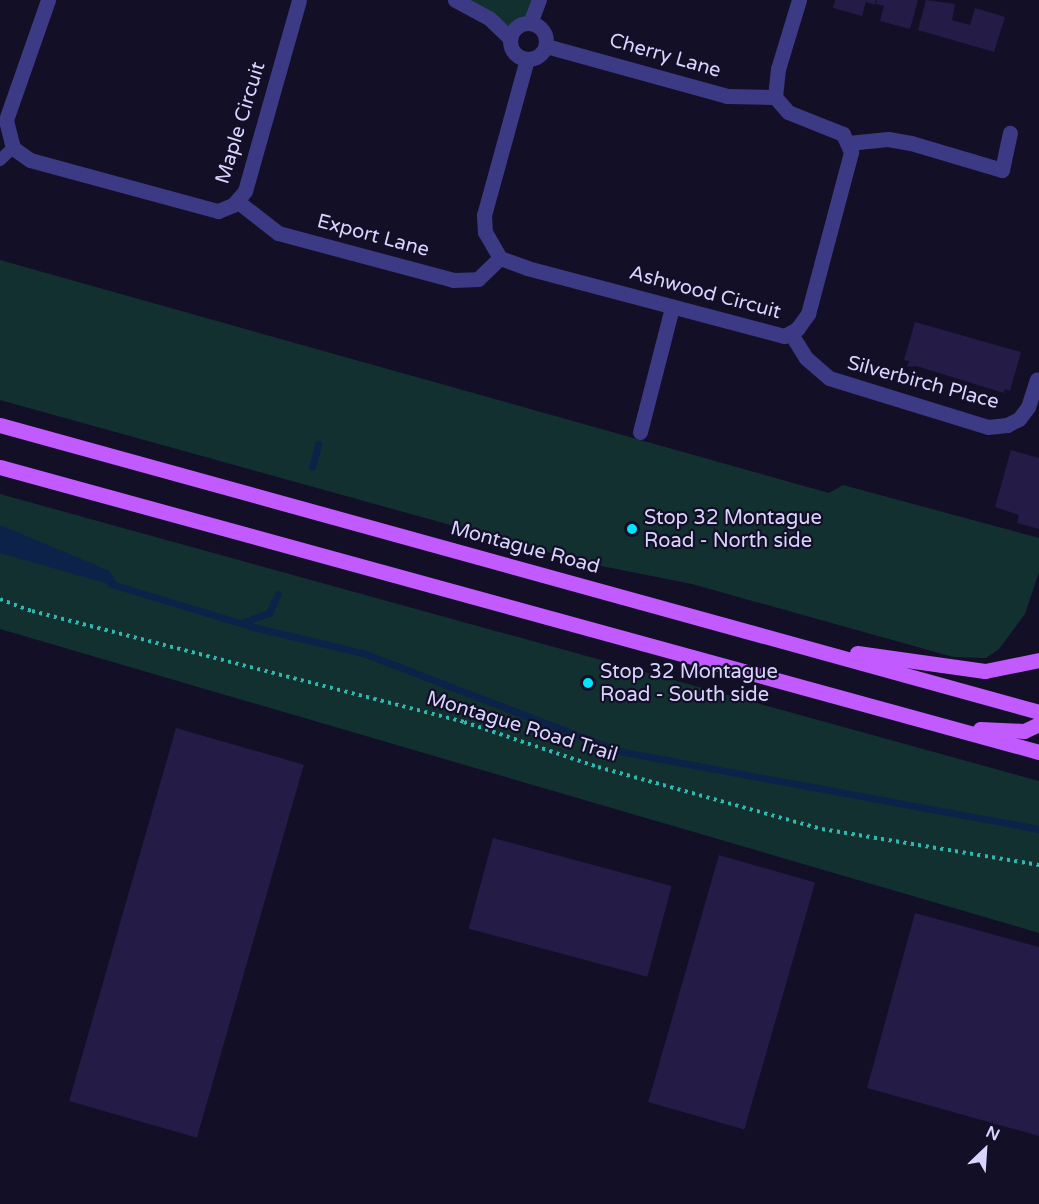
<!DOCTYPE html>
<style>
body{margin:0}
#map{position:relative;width:1039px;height:1204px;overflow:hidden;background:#130f26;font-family:"Varela Round",sans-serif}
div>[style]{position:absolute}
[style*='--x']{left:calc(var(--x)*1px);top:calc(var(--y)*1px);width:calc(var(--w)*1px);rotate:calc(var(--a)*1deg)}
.green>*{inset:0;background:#12302f}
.water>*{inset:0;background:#0c2248}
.stream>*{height:7px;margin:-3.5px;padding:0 3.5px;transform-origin:3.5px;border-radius:3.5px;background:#0c2248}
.building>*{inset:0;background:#241b47;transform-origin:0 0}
.path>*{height:4px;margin-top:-2px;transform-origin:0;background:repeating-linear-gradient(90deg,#2fb8b0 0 3px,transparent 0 7.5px)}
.service>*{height:12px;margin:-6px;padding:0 6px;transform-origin:6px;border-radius:6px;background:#3d3a85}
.minor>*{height:15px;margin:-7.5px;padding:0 7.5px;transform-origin:7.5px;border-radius:7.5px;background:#3d3a85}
.minor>.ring{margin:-7.5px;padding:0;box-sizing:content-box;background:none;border:15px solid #3d3a85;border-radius:50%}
.primary>*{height:15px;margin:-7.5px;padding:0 7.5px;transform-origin:7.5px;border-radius:7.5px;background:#c25bff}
.dots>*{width:16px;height:16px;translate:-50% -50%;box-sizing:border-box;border:3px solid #130f26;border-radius:50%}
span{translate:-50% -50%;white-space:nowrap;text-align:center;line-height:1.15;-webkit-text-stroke:4.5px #130f26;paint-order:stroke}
.street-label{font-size:20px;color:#d9d4ff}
.poi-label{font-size:20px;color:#d9d4ff}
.left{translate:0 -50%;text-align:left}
.north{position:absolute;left:955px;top:1120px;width:60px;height:60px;-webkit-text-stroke:4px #130f26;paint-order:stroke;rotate:25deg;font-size:16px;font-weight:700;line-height:24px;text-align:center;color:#d9d4ff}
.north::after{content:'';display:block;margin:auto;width:21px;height:27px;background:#d9d4ff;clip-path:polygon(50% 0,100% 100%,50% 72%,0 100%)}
</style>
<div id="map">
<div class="green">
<i style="clip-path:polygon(455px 0,539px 0,523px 23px,512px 32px)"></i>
<i style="clip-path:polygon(0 260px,829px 493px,843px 485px,1039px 538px,1039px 572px,1025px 614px,999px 649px,986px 658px,953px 657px,692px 584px,591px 564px,0 400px)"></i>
<i style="clip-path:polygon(0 494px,1039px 781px,1039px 933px,0 629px)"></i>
</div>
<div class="water">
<i style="clip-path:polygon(0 525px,110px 571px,119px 587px,0 553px)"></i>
</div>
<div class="stream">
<i style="--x:312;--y:467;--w:24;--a:-75"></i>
<i style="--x:111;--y:584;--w:152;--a:16.8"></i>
<i style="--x:257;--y:628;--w:109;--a:13.3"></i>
<i style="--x:363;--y:653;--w:273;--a:21"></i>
<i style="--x:618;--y:751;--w:428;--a:10.5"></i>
<i style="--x:241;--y:623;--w:30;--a:-20"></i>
<i style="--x:269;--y:613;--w:21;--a:-65"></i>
</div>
<div class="building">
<i style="clip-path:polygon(835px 0,876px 0,875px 5px,866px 2px,862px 16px,833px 8px)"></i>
<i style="clip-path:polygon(877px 0,918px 0,910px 29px,880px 21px,884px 6px,876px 4px)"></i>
<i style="clip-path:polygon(926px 0,955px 4px,952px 20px,970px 25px,975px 8px,1005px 17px,994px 52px,918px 30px)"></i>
<i style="clip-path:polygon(915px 322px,1021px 352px,1010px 391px,1005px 389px,1004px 393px,916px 366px,907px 367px,909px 361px,904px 360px)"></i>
<i style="clip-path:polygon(1011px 450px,1039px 458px,1039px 529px,1017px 523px,1019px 515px,995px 507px)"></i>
<i style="left:176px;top:728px;width:133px;height:388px;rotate:16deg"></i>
<i style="left:493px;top:838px;width:185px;height:94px;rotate:15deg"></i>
<i style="left:719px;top:855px;width:100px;height:257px;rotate:16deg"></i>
<i style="clip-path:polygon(915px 913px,1039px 947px,1039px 1136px,867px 1088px)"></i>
</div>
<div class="path">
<i style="--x:0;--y:599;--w:34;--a:21"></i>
<i style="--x:32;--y:611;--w:446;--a:14.4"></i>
<i style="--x:464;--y:722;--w:141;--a:18.6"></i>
<i style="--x:598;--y:767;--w:232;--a:15.5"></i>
<i style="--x:822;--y:829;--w:220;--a:9.4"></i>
</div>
<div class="service">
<i style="--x:0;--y:160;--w:18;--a:-43"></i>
</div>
<div class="minor">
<i style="--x:48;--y:0;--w:127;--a:109.3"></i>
<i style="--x:6;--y:120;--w:29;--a:76"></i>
<i style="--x:13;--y:148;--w:21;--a:35"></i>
<i style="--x:30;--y:160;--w:195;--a:15.2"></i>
<i style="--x:218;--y:211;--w:16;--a:-22"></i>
<i style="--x:233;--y:205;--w:18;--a:-49"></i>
<i style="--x:245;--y:191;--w:198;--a:-74.2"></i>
<i style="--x:455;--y:0;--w:38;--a:28"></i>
<i style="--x:489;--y:18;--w:29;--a:44"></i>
<i style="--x:530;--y:23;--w:25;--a:-69"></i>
<i class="ring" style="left:510px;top:23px;width:21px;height:21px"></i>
<i style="--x:546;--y:46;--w:188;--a:15.4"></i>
<i style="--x:727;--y:96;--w:48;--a:1.2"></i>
<i style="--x:527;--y:59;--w:162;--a:105.4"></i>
<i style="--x:484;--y:215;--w:17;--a:87"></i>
<i style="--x:485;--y:232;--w:30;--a:60"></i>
<i style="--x:500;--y:258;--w:29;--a:20"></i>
<i style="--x:527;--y:268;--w:266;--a:14.8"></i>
<i style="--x:784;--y:336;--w:15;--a:-28"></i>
<i style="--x:797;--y:329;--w:19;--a:-54"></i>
<i style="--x:808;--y:314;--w:168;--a:-75.1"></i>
<i style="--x:851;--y:152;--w:20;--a:-114"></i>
<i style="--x:843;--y:134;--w:59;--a:-158.2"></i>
<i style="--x:788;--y:112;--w:20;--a:-131"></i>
<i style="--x:775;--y:97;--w:28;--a:-84"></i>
<i style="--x:778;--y:69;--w:72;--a:-73.1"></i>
<i style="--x:848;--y:143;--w:40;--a:-5.7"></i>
<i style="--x:888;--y:139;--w:23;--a:10"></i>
<i style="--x:911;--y:143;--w:95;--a:16.5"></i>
<i style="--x:1002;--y:170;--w:38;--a:-78"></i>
<i style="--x:237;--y:201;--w:52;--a:38"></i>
<i style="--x:278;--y:233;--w:181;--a:15"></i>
<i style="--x:453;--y:280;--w:25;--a:-2"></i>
<i style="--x:478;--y:279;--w:30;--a:-44"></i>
<i style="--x:791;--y:334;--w:28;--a:58"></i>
<i style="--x:806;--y:358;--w:30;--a:41"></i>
<i style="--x:829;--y:378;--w:166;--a:17.1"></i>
<i style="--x:988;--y:427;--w:19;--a:-6"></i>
<i style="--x:1007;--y:425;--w:13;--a:-27"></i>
<i style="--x:1019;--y:419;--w:15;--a:-53"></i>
<i style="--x:1028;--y:407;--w:29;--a:-72"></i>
<i style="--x:640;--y:432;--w:129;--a:-75.6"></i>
</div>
<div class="primary">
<i style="--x:0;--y:425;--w:1078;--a:15.44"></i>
<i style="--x:0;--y:467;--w:1077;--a:15.34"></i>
<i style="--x:857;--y:653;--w:129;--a:8"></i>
<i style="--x:985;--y:671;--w:55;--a:-11.5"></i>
<i style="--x:980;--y:729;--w:44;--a:2.6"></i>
<i style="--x:1024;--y:731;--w:17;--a:-25"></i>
</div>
<div class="dots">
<i style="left:632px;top:529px;background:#00e5ff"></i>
<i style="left:588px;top:683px;background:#00e5ff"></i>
</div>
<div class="street-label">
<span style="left:665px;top:56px;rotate:16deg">Cherry Lane</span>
<span style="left:241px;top:123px;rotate:-73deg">Maple Circuit</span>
<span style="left:373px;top:236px;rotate:15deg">Export Lane</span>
<span style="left:705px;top:293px;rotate:15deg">Ashwood Circuit</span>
<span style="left:923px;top:383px;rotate:15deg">Silverbirch Place</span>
<span style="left:525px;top:548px;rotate:15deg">Montague Road</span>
<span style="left:522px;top:727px;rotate:17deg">Montague Road Trail</span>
</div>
<div class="poi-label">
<span class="left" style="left:644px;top:530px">Stop 32 Montague<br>Road - North side</span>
<span class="left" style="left:600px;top:684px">Stop 32 Montague<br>Road - South side</span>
</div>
<div class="north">N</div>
</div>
